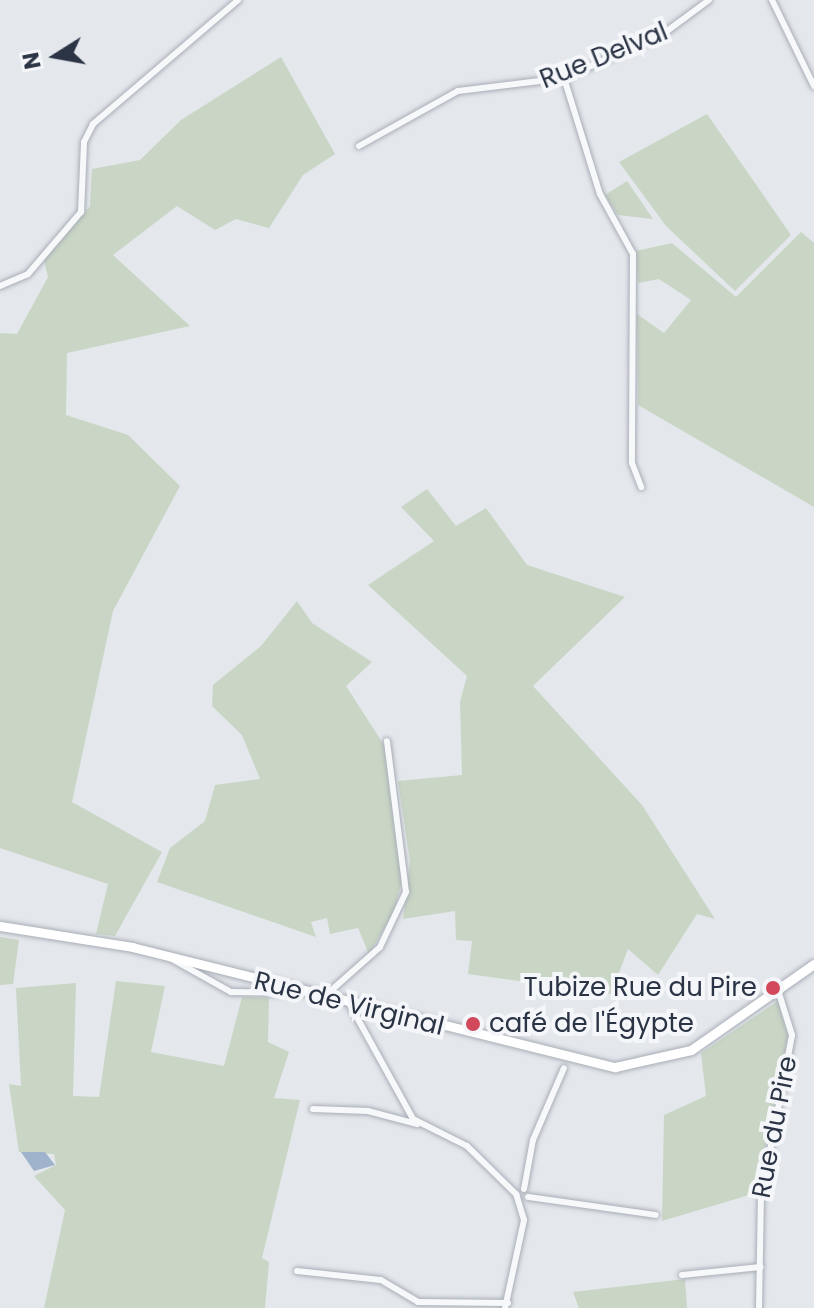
<!DOCTYPE html>
<meta charset="utf-8">
<style>
body{margin:0}
#map{position:relative;width:814px;height:1308px;overflow:hidden;background:#e4e7ec;font-family:Poppins,sans-serif}
div>[style]{position:absolute}
[style*='--x']{left:calc(var(--x)*1px);top:calc(var(--y)*1px);width:calc(var(--w)*1px);rotate:calc(var(--a)*1deg)}
.green>*{inset:0;background:#c9d6c5}
.water>*{inset:0;background:#9fb4cc}
.roads{filter:drop-shadow(0 0 2px #a9aeb7) drop-shadow(0 0 2px #a9aeb7)}
.street>*{height:6px;margin:-3px;padding:0 3px;transform-origin:3px;border-radius:3px;background:#f7f8fa}
.secondary>*{height:9px;margin:-4.5px;padding:0 4.5px;transform-origin:4.5px;border-radius:4.5px;background:#fff}
.dots>*{width:22px;height:22px;translate:-50% -50%;box-sizing:border-box;border:4px solid #f4f6f9;border-radius:50%}
span{translate:-50% -50%;white-space:nowrap;text-align:center;line-height:1.15;-webkit-text-stroke:8px #f4f6f9;paint-order:stroke}
.street-label{font-size:26px;color:#2b3445}
.poi-label{font-size:26px;color:#2b3445}
.right{translate:-100% -50%;text-align:right}
.left{translate:0 -50%;text-align:left}
.north{position:absolute;left:16px;top:16px;width:80px;height:80px;-webkit-text-stroke:6px #f4f6f9;paint-order:stroke;rotate:259deg;font-size:22px;font-weight:700;line-height:32px;text-align:center;color:#2b3445}
.north::after{content:'';display:block;margin:auto;width:28px;height:36px;background:#2b3445;clip-path:polygon(50% 0,100% 100%,50% 72%,0 100%)}
</style>
<div id="map">
<div class="green">
<i style="clip-path:polygon(281px 57px,335px 154px,303px 175px,269px 228px,236px 219px,215px 230px,177px 206px,113px 255px,190px 326px,67px 353px,66px 415px,128px 435px,180px 486px,113px 611px,72px 802px,162px 852px,115px 936px,96px 934px,108px 884px,0 848px,0 333px,17px 334px,48px 277px,44px 260px,90px 206px,92px 169px,140px 160px,181px 120px)"></i>
<i style="clip-path:polygon(707px 114px,791px 235px,735px 291px,666px 226px,619px 162px)"></i>
<i style="clip-path:polygon(627px 181px,653px 219px,618px 215px,605px 195px)"></i>
<i style="clip-path:polygon(801px 232px,814px 243px,814px 507px,638px 405px,637px 314px,664px 333px,691px 300px,659px 279px,638px 283px,636px 251px,672px 243px,736px 297px)"></i>
<i style="clip-path:polygon(427px 489px,456px 526px,486px 508px,527px 565px,625px 597px,533px 686px,642px 805px,715px 919px,697px 914px,658px 975px,628px 949px,611px 994px,468px 974px,472px 941px,456px 940px,455px 911px,403px 919px,410px 861px,398px 781px,462px 775px,460px 702px,467px 676px,368px 585px,434px 541px,401px 507px)"></i>
<i style="clip-path:polygon(297px 601px,312px 623px,372px 662px,346px 686px,384px 745px,404px 871px,395px 910px,369px 954px,358px 928px,330px 934px,327px 918px,311px 922px,316px 937px,157px 882px,170px 848px,205px 821px,215px 785px,260px 779px,242px 735px,212px 706px,213px 685px,261px 646px)"></i>
<i style="clip-path:polygon(0 937px,19px 940px,13px 984px,0 985px)"></i>
<i style="clip-path:polygon(116px 981px,165px 986px,151px 1052px,224px 1066px,242px 997px,269px 998px,268px 1042px,289px 1052px,274px 1098px,300px 1100px,262px 1258px,269px 1262px,265px 1308px,44px 1308px,65px 1210px,34px 1176px,56px 1165px,54px 1154px,19px 1152px,9px 1084px,21px 1086px,16px 988px,76px 983px,73px 1096px,99px 1097px)"></i>
<i style="clip-path:polygon(778px 1001px,788px 1036px,756px 1193px,662px 1221px,664px 1115px,706px 1096px,701px 1053px)"></i>
<i style="clip-path:polygon(685px 1279px,687px 1308px,579px 1308px,573px 1292px)"></i>
</div>
<div class="water">
<i style="clip-path:polygon(21px 1152px,45px 1152px,55px 1165px,34px 1171px)"></i>
</div>
<div class="roads">
<div class="street">
<i style="--x:772;--y:0;--w:96;--a:64"></i>
<i style="--x:564;--y:78;--w:121;--a:72.8"></i>
<i style="--x:600;--y:194;--w:68;--a:61.2"></i>
<i style="--x:633;--y:254;--w:209;--a:90.3"></i>
<i style="--x:632;--y:463;--w:26;--a:69"></i>
<i style="--x:359;--y:146;--w:113;--a:-29.1"></i>
<i style="--x:458;--y:91;--w:107;--a:-7"></i>
<i style="--x:564;--y:78;--w:108;--a:-24"></i>
<i style="--x:663;--y:34;--w:57;--a:-36.5"></i>
<i style="--x:0;--y:286;--w:30;--a:-23"></i>
<i style="--x:28;--y:274;--w:82;--a:-49.5"></i>
<i style="--x:81;--y:212;--w:70;--a:-87.5"></i>
<i style="--x:84;--y:142;--w:20;--a:-63"></i>
<i style="--x:93;--y:124;--w:191;--a:-40.5"></i>
<i style="--x:170;--y:958;--w:70;--a:29.1"></i>
<i style="--x:231;--y:992;--w:72;--a:0.8"></i>
<i style="--x:326;--y:995;--w:72;--a:-41.6"></i>
<i style="--x:380;--y:947;--w:61;--a:-64.7"></i>
<i style="--x:406;--y:892;--w:152;--a:-97.2"></i>
<i style="--x:349;--y:1003;--w:132;--a:61.1"></i>
<i style="--x:413;--y:1119;--w:60;--a:26.6"></i>
<i style="--x:467;--y:1146;--w:69;--a:44.4"></i>
<i style="--x:313;--y:1109;--w:55;--a:2.1"></i>
<i style="--x:368;--y:1111;--w:51;--a:14.9"></i>
<i style="--x:524;--y:1189;--w:50;--a:-79.6"></i>
<i style="--x:533;--y:1140;--w:78;--a:-66.7"></i>
<i style="--x:528;--y:1197;--w:129;--a:8"></i>
<i style="--x:297;--y:1271;--w:84;--a:6.1"></i>
<i style="--x:381;--y:1280;--w:43;--a:30.7"></i>
<i style="--x:418;--y:1302;--w:90;--a:0.6"></i>
<i style="--x:682;--y:1275;--w:79;--a:-5.8"></i>
<i style="--x:505;--y:1308;--w:90;--a:-77.8"></i>
<i style="--x:524;--y:1220;--w:27;--a:-107"></i>
<i style="--x:759;--y:1308;--w:110;--a:-89"></i>
<i style="--x:761;--y:1198;--w:166;--a:-79.2"></i>
<i style="--x:792;--y:1035;--w:47;--a:-107.3"></i>
</div>
<div class="secondary">
<i style="--x:0;--y:926;--w:134;--a:9"></i>
<i style="--x:132;--y:947;--w:498;--a:14"></i>
<i style="--x:615;--y:1067;--w:78;--a:-12.6"></i>
<i style="--x:691;--y:1050;--w:150;--a:-35"></i>
</div>
</div>
<div class="dots">
<i style="left:773px;top:988px;background:#d1495b"></i>
<i style="left:473px;top:1024px;background:#d1495b"></i>
</div>
<div class="street-label">
<span style="left:604px;top:56px;rotate:-22deg">Rue Delval</span>
<span style="left:349px;top:1004px;rotate:14deg">Rue de Virginal</span>
<span style="left:775px;top:1127px;rotate:-79deg">Rue du Pire</span>
</div>
<div class="poi-label">
<span class="right" style="left:757px;top:988px">Tubize Rue du Pire</span>
<span class="left" style="left:489px;top:1024px">café de l'Égypte</span>
</div>
<div class="north">N</div>
</div>
